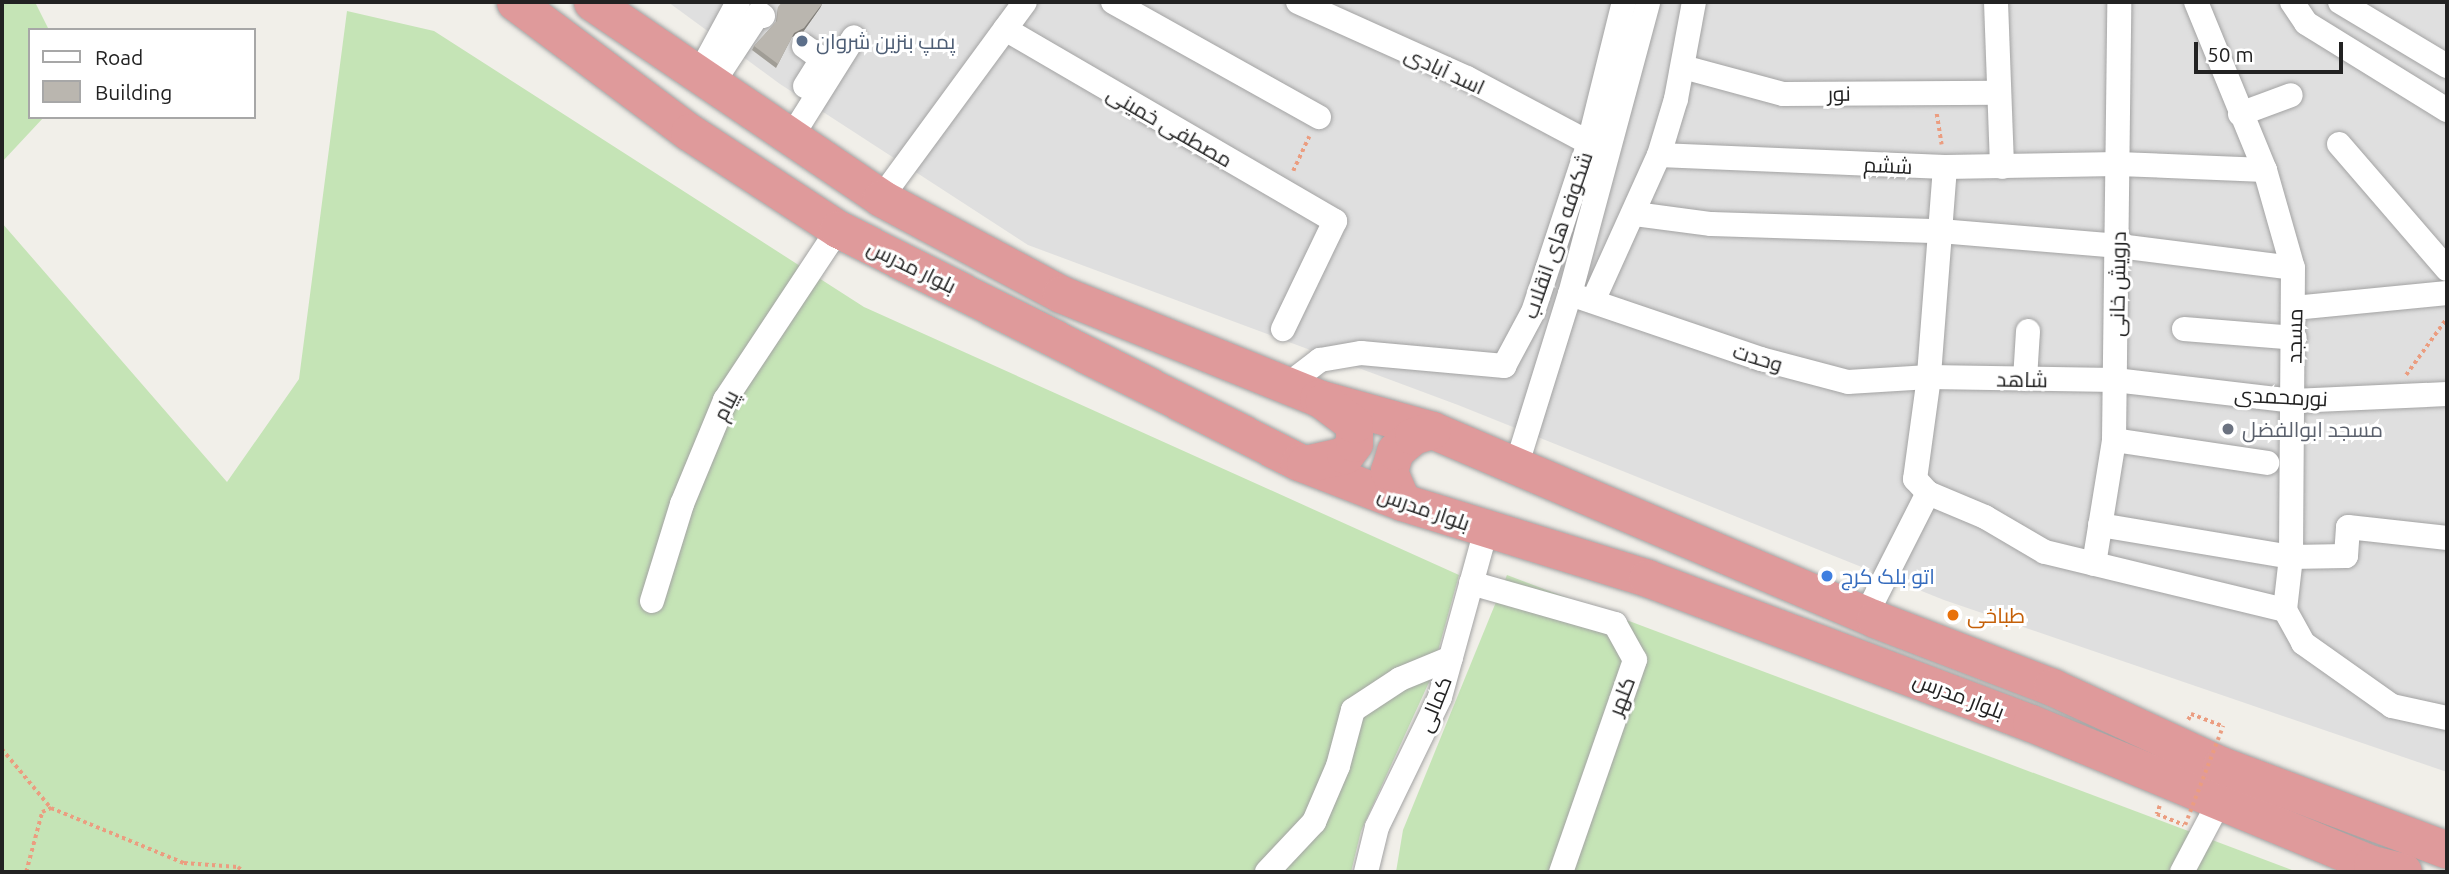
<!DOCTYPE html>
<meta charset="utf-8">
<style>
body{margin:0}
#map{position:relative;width:2449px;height:874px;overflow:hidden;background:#f1efe9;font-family:Ubuntu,Cairo,sans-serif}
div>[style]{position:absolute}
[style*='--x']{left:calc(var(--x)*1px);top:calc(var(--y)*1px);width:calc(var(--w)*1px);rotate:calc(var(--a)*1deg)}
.residential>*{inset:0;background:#dfdfdf}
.grass>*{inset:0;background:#c5e4b6}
.path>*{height:3.5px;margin-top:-1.75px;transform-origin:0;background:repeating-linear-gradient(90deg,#eb9d80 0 3.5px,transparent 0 7px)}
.roads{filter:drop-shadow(0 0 2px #a3a3a3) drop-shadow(0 0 2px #a3a3a3)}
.minor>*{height:24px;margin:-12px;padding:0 12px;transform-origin:12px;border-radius:12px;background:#fff}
.highway>*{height:37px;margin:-18.5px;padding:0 18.5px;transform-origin:18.5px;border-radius:18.5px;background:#df9a9b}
.path-bridge>*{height:3.5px;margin-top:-1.75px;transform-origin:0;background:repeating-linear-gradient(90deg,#eb9d80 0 3.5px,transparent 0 7px)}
.wall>*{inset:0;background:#a09d96}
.shaded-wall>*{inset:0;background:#827f7a}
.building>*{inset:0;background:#bab6af}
.dots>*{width:19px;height:19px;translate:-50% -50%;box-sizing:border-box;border:4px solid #fff;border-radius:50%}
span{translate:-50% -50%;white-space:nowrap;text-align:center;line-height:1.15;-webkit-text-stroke:6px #fff;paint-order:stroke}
.service-label{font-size:21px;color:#4e5e75}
.left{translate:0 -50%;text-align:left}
.street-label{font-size:21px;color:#222}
.worship-label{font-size:21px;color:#5b616d}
.shop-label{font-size:21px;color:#366cbe}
.food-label{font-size:21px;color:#c56008}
.frame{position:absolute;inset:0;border:4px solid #222;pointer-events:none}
.legend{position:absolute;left:28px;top:28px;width:228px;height:91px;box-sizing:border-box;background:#fff;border:2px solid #a7a7a7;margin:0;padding:9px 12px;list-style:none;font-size:21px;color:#222}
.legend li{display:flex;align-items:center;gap:14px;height:35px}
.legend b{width:35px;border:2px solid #a7a7a7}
.scale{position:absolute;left:2194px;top:42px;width:149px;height:32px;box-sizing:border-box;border:4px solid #222;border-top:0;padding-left:9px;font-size:21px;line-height:24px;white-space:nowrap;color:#222;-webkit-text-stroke:5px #fff;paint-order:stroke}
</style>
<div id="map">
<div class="residential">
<i style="clip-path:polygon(668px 2px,2447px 2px,2447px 772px,1944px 600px,1458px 405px,1028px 245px,780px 84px)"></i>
</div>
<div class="grass">
<i style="clip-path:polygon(2px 2px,35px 2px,49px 30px,30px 30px,30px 117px,44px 117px,2px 162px)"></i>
<i style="clip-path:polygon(347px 11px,434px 31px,864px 307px,1459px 575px,1430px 680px,1361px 831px,1351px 872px,2px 872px,2px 223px,227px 482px,299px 379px)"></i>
<i style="clip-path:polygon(1507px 575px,2297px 872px,1396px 872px,1403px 830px)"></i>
</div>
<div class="path">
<i style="--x:1937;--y:114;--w:31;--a:81"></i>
<i style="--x:1293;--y:171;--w:38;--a:-65"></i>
<i style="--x:2406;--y:375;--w:70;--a:-54.3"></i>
<i style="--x:2188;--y:720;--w:7;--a:-63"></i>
<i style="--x:2191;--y:714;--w:34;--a:21"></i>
<i style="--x:2;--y:749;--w:77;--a:50.3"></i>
<i style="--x:2160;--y:806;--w:9;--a:111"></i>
<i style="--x:2157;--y:814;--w:29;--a:22"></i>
<i style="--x:26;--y:872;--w:62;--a:-75.1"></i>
<i style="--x:42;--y:812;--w:10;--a:-24"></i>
<i style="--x:51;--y:808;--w:144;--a:22.5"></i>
<i style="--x:184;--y:863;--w:54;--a:4.2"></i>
<i style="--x:238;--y:867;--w:8;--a:40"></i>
</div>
<div class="roads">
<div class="minor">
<i style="--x:1113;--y:2;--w:236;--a:29.2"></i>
<i style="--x:1298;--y:2;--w:185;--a:24.2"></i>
<i style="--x:1467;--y:78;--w:138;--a:28"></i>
<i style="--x:1996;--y:2;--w:165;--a:87.9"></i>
<i style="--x:2196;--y:2;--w:182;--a:67.7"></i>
<i style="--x:2265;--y:170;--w:102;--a:74.1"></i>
<i style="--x:2293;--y:268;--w:289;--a:90.4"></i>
<i style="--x:2291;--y:557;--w:53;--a:96.5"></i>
<i style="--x:2285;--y:610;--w:38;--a:61"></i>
<i style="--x:2303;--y:643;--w:109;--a:35.3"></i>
<i style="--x:2392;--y:706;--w:56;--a:12.3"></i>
<i style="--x:2292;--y:2;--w:25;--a:56"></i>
<i style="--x:2306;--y:23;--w:166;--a:31.7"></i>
<i style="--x:2340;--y:2;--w:125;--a:30.9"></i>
<i style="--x:1005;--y:29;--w:382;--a:30.2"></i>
<i style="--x:1335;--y:221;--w:120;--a:115.7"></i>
<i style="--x:804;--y:46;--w:22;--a:36"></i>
<i style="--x:822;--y:59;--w:32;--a:122"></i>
<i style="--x:1683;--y:67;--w:104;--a:15.1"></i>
<i style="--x:1783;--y:94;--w:216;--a:-0.3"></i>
<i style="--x:698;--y:76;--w:84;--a:-61.6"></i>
<i style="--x:711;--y:86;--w:87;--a:-56.7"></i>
<i style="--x:759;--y:13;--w:5;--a:37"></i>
<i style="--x:2240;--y:114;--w:54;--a:-20.4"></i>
<i style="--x:790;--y:139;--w:120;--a:-57.9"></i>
<i style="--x:2339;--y:144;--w:165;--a:49.2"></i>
<i style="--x:1659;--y:155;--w:286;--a:2.4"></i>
<i style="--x:1945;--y:167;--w:173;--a:-1"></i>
<i style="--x:2118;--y:164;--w:147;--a:2.3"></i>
<i style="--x:1945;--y:167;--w:211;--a:94.4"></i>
<i style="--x:1929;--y:377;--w:103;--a:97.8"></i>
<i style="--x:1915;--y:479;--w:19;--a:47"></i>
<i style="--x:1928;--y:493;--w:62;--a:22.8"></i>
<i style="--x:1985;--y:517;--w:69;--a:30.3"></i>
<i style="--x:2045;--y:552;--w:247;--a:13.6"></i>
<i style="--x:881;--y:198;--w:243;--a:-53.7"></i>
<i style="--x:1635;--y:214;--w:77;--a:7.5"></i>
<i style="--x:1711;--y:224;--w:229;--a:1.8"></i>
<i style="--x:1940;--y:231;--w:180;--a:4.8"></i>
<i style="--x:2119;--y:246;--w:175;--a:7.2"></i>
<i style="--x:1570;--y:294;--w:202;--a:18.8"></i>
<i style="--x:1761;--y:359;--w:90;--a:14.8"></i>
<i style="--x:1848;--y:382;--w:81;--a:-3.5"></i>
<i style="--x:1929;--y:377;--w:186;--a:0.9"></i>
<i style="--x:2115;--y:380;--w:179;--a:6.7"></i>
<i style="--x:2293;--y:401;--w:154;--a:-2.6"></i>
<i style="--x:1593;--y:301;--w:160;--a:-65.7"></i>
<i style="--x:1659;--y:155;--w:59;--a:-73.1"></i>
<i style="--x:1676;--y:99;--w:99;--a:-79.5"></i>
<i style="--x:2294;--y:308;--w:154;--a:-5.6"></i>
<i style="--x:2184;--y:329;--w:111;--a:4.6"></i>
<i style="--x:2025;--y:379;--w:48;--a:-86.4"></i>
<i style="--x:1286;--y:386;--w:43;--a:-37.4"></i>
<i style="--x:1320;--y:360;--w:42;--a:-9.7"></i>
<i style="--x:1361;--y:353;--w:144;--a:5.2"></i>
<i style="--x:1504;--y:366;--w:61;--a:-61.8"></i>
<i style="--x:1533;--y:312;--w:178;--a:-71.7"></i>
<i style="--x:1589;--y:143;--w:145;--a:-76.1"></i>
<i style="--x:2114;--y:440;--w:155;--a:8.5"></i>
<i style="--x:1516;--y:467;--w:181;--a:-72.7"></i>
<i style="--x:1570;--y:294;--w:302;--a:-75"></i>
<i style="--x:2100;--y:525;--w:194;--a:9.5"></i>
<i style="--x:2291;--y:557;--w:55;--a:-1"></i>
<i style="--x:2346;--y:556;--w:29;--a:-86"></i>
<i style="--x:2348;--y:527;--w:100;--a:6.3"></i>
<i style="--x:2094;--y:564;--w:126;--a:-80.8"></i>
<i style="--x:2114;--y:440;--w:438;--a:-89.3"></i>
<i style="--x:1471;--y:583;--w:150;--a:15.9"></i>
<i style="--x:1615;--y:624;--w:41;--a:60.9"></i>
<i style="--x:1635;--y:660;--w:225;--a:109.2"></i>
<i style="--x:652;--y:601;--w:102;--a:-72.8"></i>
<i style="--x:682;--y:504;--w:113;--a:-67.5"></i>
<i style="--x:725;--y:400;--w:205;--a:-56.5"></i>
<i style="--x:1866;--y:615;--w:137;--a:-63.1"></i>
<i style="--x:1267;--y:872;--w:69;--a:-46.8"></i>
<i style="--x:1314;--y:822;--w:61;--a:-66.8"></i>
<i style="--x:1338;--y:766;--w:58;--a:-75"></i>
<i style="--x:1353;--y:710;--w:56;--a:-33.4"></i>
<i style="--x:1400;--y:679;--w:55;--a:-22.4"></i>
<i style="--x:1366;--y:872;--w:46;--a:-76.3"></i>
<i style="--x:1377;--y:827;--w:144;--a:-64.1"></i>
<i style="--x:1440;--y:697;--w:173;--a:-74.6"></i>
<i style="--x:2182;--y:872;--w:79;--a:-62.1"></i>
</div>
<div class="highway">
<i style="--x:515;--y:2;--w:217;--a:36.8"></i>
<i style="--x:689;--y:132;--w:178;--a:33.1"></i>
<i style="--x:838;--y:229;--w:517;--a:26.81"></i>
<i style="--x:1299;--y:462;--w:110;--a:21.2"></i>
<i style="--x:1402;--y:502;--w:257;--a:17.2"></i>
<i style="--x:1647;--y:578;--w:410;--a:20.7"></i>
<i style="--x:2031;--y:723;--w:369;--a:22.5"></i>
<i style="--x:2372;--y:864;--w:32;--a:14"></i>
<i style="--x:592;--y:2;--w:349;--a:34.1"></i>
<i style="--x:881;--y:198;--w:204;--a:28.1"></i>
<i style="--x:1061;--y:294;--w:277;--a:22"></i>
<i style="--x:1318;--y:398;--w:118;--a:15.7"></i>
<i style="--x:1432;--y:430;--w:482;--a:23.1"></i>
<i style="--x:1875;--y:619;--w:190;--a:21"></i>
<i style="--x:2052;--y:687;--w:186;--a:24.8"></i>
<i style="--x:2221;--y:765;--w:241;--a:20.6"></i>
<i style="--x:1305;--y:464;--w:41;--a:-12.7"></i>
<i style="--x:1345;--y:455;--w:15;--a:-53"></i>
<i style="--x:1354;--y:443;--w:19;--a:-90"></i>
<i style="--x:1354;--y:424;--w:38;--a:-143"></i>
<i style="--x:1402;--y:502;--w:34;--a:-113"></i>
<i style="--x:1389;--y:471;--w:21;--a:-73"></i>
<i style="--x:1395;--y:451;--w:23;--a:-40"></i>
<i style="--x:1413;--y:436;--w:20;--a:-18"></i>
</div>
</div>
<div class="path-bridge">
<i style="--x:2185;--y:825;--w:106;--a:-69"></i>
</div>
<div class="wall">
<i style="clip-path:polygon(822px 4px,820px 8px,803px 32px,792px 37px,776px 68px,752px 50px,754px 46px,776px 22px,778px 7px)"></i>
</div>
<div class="shaded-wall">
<i style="clip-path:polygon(822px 4px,820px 8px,803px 32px,792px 37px,776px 68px,794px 33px)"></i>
</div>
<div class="building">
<i style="clip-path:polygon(782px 2px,818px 2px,822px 4px,804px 28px,794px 33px,778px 64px,754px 46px,777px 21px,778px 7px)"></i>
</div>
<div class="dots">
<i style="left:802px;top:41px;background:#5c6f8a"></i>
<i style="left:2228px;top:429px;background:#6b7280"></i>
<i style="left:1827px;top:576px;background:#3f7fe0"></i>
<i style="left:1953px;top:615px;background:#e8710a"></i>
</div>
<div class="service-label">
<span class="left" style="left:816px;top:41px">پمپ بنزین شروان</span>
</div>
<div class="street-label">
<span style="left:1445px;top:70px;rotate:25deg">اسد آبادی</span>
<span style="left:1839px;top:93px;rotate:-1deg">نور</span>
<span style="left:1170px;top:126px;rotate:30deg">مصطفی خمینی</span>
<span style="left:1888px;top:165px;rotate:3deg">ششم</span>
<span style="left:1557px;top:235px;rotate:-71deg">شکوفه های انقلاب</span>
<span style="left:912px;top:266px;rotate:26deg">بلوار مدرس</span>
<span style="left:2117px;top:284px;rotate:-89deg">درویش خانی</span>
<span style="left:2294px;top:336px;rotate:-89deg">مسجد</span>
<span style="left:1758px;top:357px;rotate:17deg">وحدت</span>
<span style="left:2022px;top:379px;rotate:1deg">شاهد</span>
<span style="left:2281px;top:396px;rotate:3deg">نورمحمدی</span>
<span style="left:725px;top:405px;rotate:-63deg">پیام</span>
<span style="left:1424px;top:508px;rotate:19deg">بلوار مدرس</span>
<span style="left:1959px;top:695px;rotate:21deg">بلوار مدرس</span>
<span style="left:1621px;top:696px;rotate:-69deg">کلهر</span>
<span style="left:1434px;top:704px;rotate:-68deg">کمالی</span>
</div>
<div class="worship-label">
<span class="left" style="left:2242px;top:429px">مسجد ابوالفضل</span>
</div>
<div class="shop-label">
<span class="left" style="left:1841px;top:576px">اتو بلک کرج</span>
</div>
<div class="food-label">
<span class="left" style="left:1967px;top:615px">طباخی</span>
</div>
<div class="frame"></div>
<ul class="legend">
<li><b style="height:9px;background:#fff"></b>Road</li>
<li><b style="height:19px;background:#bab6af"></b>Building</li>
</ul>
<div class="scale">50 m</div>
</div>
